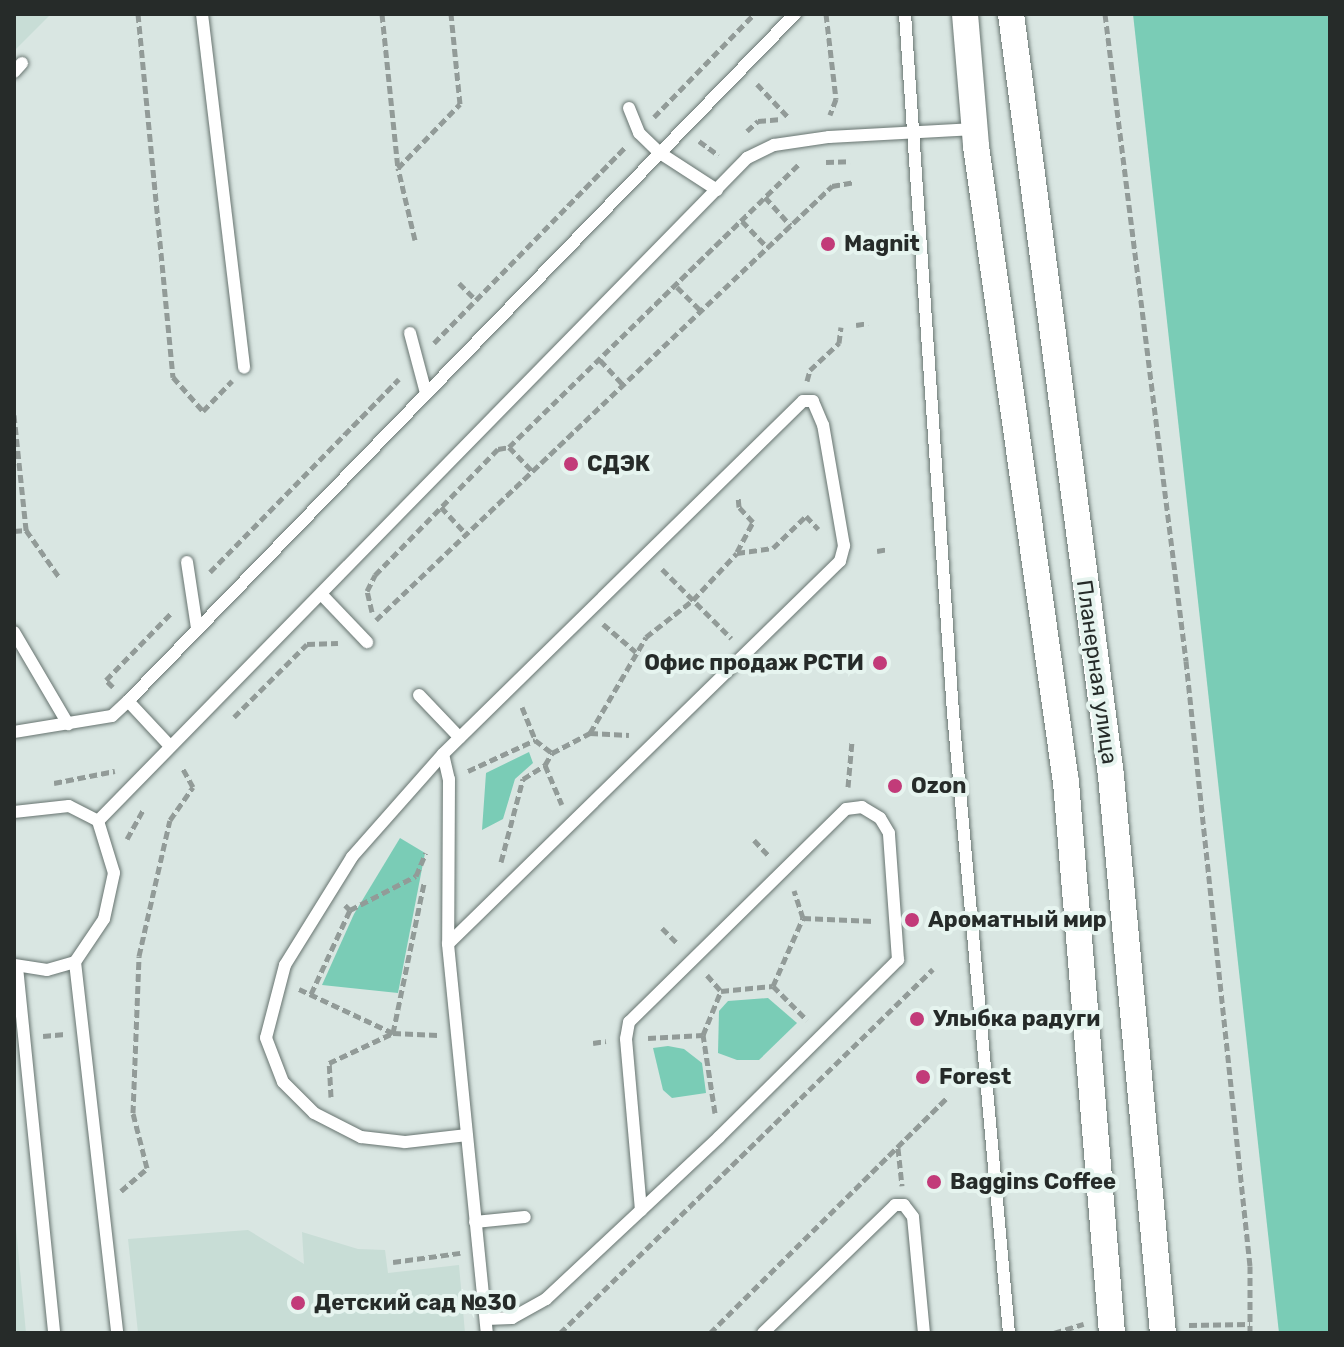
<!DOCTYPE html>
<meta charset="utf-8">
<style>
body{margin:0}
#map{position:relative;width:1344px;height:1347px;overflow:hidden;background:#d9e6e2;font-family:Rubik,sans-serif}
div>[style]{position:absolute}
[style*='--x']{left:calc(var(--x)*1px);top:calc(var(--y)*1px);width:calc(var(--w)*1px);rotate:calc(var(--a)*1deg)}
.built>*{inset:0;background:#c8ddd6}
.green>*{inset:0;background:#7accb6}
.path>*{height:5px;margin-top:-2.5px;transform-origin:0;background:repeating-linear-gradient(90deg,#929b98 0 8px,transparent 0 12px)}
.roads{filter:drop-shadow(0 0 2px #677470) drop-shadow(0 0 2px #677470)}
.service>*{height:12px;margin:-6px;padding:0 6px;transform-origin:6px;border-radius:6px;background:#fff}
.minor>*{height:26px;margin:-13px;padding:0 13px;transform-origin:13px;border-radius:13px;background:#fff}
.dots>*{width:22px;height:22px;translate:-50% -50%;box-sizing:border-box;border:4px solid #e6f4ef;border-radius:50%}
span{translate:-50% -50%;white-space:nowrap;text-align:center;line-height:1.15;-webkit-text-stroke:8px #e6f4ef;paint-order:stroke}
.poi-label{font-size:22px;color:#262b29;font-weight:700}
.left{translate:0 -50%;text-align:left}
.right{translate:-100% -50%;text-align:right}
.street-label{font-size:22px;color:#262b29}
.frame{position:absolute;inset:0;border:16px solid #262b29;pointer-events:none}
</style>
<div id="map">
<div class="built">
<i style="clip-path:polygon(14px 14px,51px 14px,14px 51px)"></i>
<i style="clip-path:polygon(14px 1228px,16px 1228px,26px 1333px,14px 1333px)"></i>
<i style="clip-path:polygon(248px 1230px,304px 1264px,302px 1232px,358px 1249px,385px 1250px,388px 1273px,459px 1265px,465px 1333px,138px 1333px,128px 1239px)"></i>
</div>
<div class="green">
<i style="clip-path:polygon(1133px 14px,1330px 14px,1330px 1333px,1279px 1333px)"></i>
<i style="clip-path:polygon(529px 752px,533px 763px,515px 779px,503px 819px,482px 830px,486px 773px)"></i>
<i style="clip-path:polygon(400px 838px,425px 853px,398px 993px,322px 985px,354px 914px)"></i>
<i style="clip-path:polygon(768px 998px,797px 1023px,759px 1060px,737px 1060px,718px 1053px,719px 1011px,728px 1001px)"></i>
<i style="clip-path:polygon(668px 1046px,684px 1049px,702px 1063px,706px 1093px,672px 1098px,663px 1090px,653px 1048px)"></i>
</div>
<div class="path">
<i style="--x:138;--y:14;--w:365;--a:84.5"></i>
<i style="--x:173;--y:377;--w:45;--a:48.6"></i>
<i style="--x:203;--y:411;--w:42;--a:-46"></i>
<i style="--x:382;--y:14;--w:155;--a:84.1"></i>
<i style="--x:826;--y:14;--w:86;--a:83.3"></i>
<i style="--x:836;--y:99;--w:17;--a:111"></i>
<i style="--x:1105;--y:14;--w:652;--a:82.86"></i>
<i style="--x:1186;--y:661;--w:608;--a:83.96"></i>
<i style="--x:1250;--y:1266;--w:67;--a:90"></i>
<i style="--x:757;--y:84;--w:47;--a:46.7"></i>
<i style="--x:654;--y:117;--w:144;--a:-45.8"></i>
<i style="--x:747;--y:131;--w:15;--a:-42"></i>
<i style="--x:758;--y:121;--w:23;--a:-5"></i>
<i style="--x:699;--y:141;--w:24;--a:36"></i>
<i style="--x:826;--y:162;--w:24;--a:-2"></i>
<i style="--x:765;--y:197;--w:38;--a:48"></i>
<i style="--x:742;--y:221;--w:36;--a:46"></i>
<i style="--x:415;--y:240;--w:74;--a:-103.3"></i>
<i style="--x:398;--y:168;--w:89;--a:-45.9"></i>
<i style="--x:460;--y:104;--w:90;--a:-95.7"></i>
<i style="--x:459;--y:283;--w:24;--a:45"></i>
<i style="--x:677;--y:287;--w:33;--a:45"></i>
<i style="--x:856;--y:325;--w:12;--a:-9"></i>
<i style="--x:434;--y:343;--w:274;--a:-45.7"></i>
<i style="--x:600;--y:360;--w:34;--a:47"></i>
<i style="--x:807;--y:381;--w:11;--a:-75"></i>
<i style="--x:810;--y:370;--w:40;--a:-43"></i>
<i style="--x:839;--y:343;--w:16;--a:-83"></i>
<i style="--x:14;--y:415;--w:116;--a:84"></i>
<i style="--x:509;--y:447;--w:33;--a:46"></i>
<i style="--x:441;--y:507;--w:37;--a:47"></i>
<i style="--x:14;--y:531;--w:12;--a:-5"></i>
<i style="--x:26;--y:530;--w:57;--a:54.9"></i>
<i style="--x:877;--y:551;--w:11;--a:-10"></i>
<i style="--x:737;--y:552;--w:34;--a:-62"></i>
<i style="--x:753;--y:522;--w:21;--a:-133"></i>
<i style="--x:739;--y:507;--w:11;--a:-95"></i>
<i style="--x:662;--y:569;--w:98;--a:45"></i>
<i style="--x:210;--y:572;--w:270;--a:-45.6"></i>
<i style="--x:372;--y:612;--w:22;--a:-103"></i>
<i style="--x:367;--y:591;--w:18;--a:-63"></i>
<i style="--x:375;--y:575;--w:176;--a:-45.7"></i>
<i style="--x:498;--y:449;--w:11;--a:-10"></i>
<i style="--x:509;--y:447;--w:407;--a:-44.3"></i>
<i style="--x:376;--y:620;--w:630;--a:-43.58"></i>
<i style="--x:832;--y:186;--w:22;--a:-10"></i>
<i style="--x:603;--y:624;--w:43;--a:40.3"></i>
<i style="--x:113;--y:687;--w:10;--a:-135"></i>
<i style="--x:106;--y:680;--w:96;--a:-45.8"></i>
<i style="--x:522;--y:707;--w:35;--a:68"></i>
<i style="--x:234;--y:717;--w:103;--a:-45"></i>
<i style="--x:307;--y:644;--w:31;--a:-2"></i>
<i style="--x:590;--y:733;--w:39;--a:3"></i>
<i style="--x:545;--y:765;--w:43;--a:67"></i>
<i style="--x:468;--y:771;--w:74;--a:-24.8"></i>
<i style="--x:535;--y:740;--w:21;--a:37"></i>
<i style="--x:552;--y:753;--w:43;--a:-27.8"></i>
<i style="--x:590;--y:733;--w:111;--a:-59.7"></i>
<i style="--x:646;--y:637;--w:60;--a:-38.2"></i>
<i style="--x:693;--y:600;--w:64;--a:-46.9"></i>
<i style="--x:737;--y:553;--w:36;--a:-8"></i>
<i style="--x:773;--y:548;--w:46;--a:-44.1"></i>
<i style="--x:806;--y:516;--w:18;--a:47"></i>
<i style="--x:54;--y:783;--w:62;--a:-11.1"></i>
<i style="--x:848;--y:787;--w:46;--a:-85"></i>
<i style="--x:127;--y:839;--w:33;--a:-61"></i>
<i style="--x:754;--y:840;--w:23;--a:47"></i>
<i style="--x:501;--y:862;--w:86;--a:-75.2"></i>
<i style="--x:523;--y:779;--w:26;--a:-32"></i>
<i style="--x:545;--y:765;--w:14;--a:-60"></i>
<i style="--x:345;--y:905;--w:7;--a:45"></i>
<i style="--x:350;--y:910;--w:74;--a:-27.3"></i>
<i style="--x:416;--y:876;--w:25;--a:-67"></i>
<i style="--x:803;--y:918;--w:71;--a:2.4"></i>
<i style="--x:662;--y:928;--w:23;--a:45"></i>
<i style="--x:707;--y:975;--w:21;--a:49"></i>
<i style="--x:721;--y:991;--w:52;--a:-5.5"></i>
<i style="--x:773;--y:986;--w:48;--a:45"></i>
<i style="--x:773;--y:986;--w:74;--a:-66.2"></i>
<i style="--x:803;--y:918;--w:29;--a:-108"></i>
<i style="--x:299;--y:989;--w:104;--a:25.1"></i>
<i style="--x:393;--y:1033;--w:153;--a:-78.3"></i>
<i style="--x:311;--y:994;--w:93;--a:-65.1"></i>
<i style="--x:43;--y:1036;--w:22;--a:-5"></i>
<i style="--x:648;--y:1038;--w:55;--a:-3.1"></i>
<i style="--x:593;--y:1043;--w:13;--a:-9"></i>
<i style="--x:331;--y:1097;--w:34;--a:-93"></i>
<i style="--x:329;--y:1063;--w:71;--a:-25.1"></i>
<i style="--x:393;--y:1033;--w:45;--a:2.5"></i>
<i style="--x:715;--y:1113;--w:79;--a:-98.7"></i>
<i style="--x:703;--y:1035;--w:48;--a:-67.8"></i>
<i style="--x:898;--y:1148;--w:38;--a:84"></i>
<i style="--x:121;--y:1191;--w:35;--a:-41"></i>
<i style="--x:147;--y:1168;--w:57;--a:-104.3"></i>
<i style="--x:133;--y:1113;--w:157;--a:-87.8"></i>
<i style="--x:139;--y:956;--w:139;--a:-77.2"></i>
<i style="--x:170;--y:820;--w:40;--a:-55.1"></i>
<i style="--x:193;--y:787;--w:21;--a:-119"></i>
<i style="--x:393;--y:1262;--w:68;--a:-7.7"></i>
<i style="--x:1189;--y:1325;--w:61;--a:-0.9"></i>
<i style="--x:560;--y:1333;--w:521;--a:-44.3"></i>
<i style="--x:710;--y:1333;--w:334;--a:-44.8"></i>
<i style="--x:1054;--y:1333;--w:31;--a:-17"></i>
</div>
<div class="roads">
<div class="service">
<i style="--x:202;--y:14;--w:356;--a:83.2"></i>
<i style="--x:905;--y:14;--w:701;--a:86.07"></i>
<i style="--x:953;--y:713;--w:623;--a:84.84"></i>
<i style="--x:14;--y:72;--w:12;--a:-48"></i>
<i style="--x:629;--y:108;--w:27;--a:68"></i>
<i style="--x:639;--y:133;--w:29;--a:44"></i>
<i style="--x:660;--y:153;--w:68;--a:33"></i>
<i style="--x:410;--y:333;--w:62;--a:75.1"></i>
<i style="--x:187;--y:562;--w:67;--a:81.4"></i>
<i style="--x:323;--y:596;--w:64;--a:46.3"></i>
<i style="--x:14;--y:632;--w:107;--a:59.6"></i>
<i style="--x:419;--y:695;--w:59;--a:46.4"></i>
<i style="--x:128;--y:701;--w:958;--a:-45.85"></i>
<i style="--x:14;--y:732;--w:99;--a:-9.3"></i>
<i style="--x:112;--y:716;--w:22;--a:-43"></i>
<i style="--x:128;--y:701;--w:62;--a:47"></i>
<i style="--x:443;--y:754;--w:26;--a:77"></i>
<i style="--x:449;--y:779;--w:165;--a:90.3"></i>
<i style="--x:448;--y:944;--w:391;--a:84.3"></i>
<i style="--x:14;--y:812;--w:55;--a:-6.2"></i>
<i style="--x:69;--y:806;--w:33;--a:27"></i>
<i style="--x:98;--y:821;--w:54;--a:72.9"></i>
<i style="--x:114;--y:873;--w:47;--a:102.3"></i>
<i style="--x:104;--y:919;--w:52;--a:124"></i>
<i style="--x:75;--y:962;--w:29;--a:164"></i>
<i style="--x:47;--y:970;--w:33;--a:-171"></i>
<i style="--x:98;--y:821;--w:928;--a:-45.61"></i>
<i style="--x:747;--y:158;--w:30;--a:-26"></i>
<i style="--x:774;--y:145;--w:56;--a:-8.3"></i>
<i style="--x:829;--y:137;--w:146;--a:-3.1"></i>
<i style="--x:448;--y:944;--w:548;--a:-44.33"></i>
<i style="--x:840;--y:561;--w:16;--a:-75"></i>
<i style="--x:844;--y:546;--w:123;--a:-99.8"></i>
<i style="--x:823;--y:425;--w:26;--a:-113"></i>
<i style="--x:813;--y:401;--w:10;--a:180"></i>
<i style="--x:803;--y:401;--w:504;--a:135.56"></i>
<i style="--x:443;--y:754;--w:137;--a:131.5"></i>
<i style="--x:352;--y:857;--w:127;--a:121.8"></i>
<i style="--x:285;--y:965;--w:75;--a:104.6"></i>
<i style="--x:266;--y:1038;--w:47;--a:68.9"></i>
<i style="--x:283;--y:1082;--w:44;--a:45"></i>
<i style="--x:314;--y:1113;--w:53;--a:27.1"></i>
<i style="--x:361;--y:1137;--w:44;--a:6.5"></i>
<i style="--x:405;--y:1142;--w:61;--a:-6.5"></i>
<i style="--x:75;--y:962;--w:373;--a:83.5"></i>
<i style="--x:17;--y:967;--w:368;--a:84.2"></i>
<i style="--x:475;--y:1222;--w:50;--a:-5.7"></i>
<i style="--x:486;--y:1319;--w:26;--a:-2"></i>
<i style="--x:512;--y:1318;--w:39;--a:-29"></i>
<i style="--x:546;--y:1299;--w:237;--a:-43.1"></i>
<i style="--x:719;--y:1137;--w:252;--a:-44.7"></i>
<i style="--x:898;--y:960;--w:127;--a:-94.1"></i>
<i style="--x:889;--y:833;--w:17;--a:-121"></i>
<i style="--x:880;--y:818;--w:21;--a:-149"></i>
<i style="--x:862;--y:807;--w:16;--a:173"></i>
<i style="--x:846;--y:809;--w:304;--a:135.5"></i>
<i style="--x:629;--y:1022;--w:17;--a:100"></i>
<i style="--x:626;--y:1039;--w:172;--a:85"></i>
<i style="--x:763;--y:1333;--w:184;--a:-44.1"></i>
<i style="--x:895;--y:1205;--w:9;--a:0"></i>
<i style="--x:904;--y:1205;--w:15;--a:53"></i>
<i style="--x:913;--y:1217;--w:117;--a:84.6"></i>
</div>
<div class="minor">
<i style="--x:965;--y:14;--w:132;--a:85.2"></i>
<i style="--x:976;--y:146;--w:642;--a:81.95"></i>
<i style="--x:1066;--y:782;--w:553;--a:85.23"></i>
<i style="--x:1011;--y:14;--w:769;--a:82.52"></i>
<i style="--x:1111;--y:776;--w:559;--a:84.67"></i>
</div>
</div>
<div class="dots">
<i style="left:828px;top:244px;background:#c23b79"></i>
<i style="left:571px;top:464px;background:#c23b79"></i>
<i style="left:880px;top:663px;background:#c23b79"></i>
<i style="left:895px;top:786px;background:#c23b79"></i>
<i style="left:912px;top:920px;background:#c23b79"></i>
<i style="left:917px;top:1019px;background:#c23b79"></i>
<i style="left:923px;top:1077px;background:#c23b79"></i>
<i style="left:934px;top:1182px;background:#c23b79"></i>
<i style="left:298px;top:1303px;background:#c23b79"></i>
</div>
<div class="poi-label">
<span class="left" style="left:844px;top:244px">Magnit</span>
<span class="left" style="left:587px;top:464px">СДЭК</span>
<span class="right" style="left:864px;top:663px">Офис продаж РСТИ</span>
<span class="left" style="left:911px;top:786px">Ozon</span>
<span class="left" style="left:928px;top:920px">Ароматный мир</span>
<span class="left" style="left:933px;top:1019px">Улыбка радуги</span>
<span class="left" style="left:939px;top:1077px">Forest</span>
<span class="left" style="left:950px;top:1182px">Baggins Coffee</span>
<span class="left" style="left:314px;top:1303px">Детский сад №30</span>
</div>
<div class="street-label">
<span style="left:1097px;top:672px;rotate:82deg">Планерная улица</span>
</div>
<div class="frame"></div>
</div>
